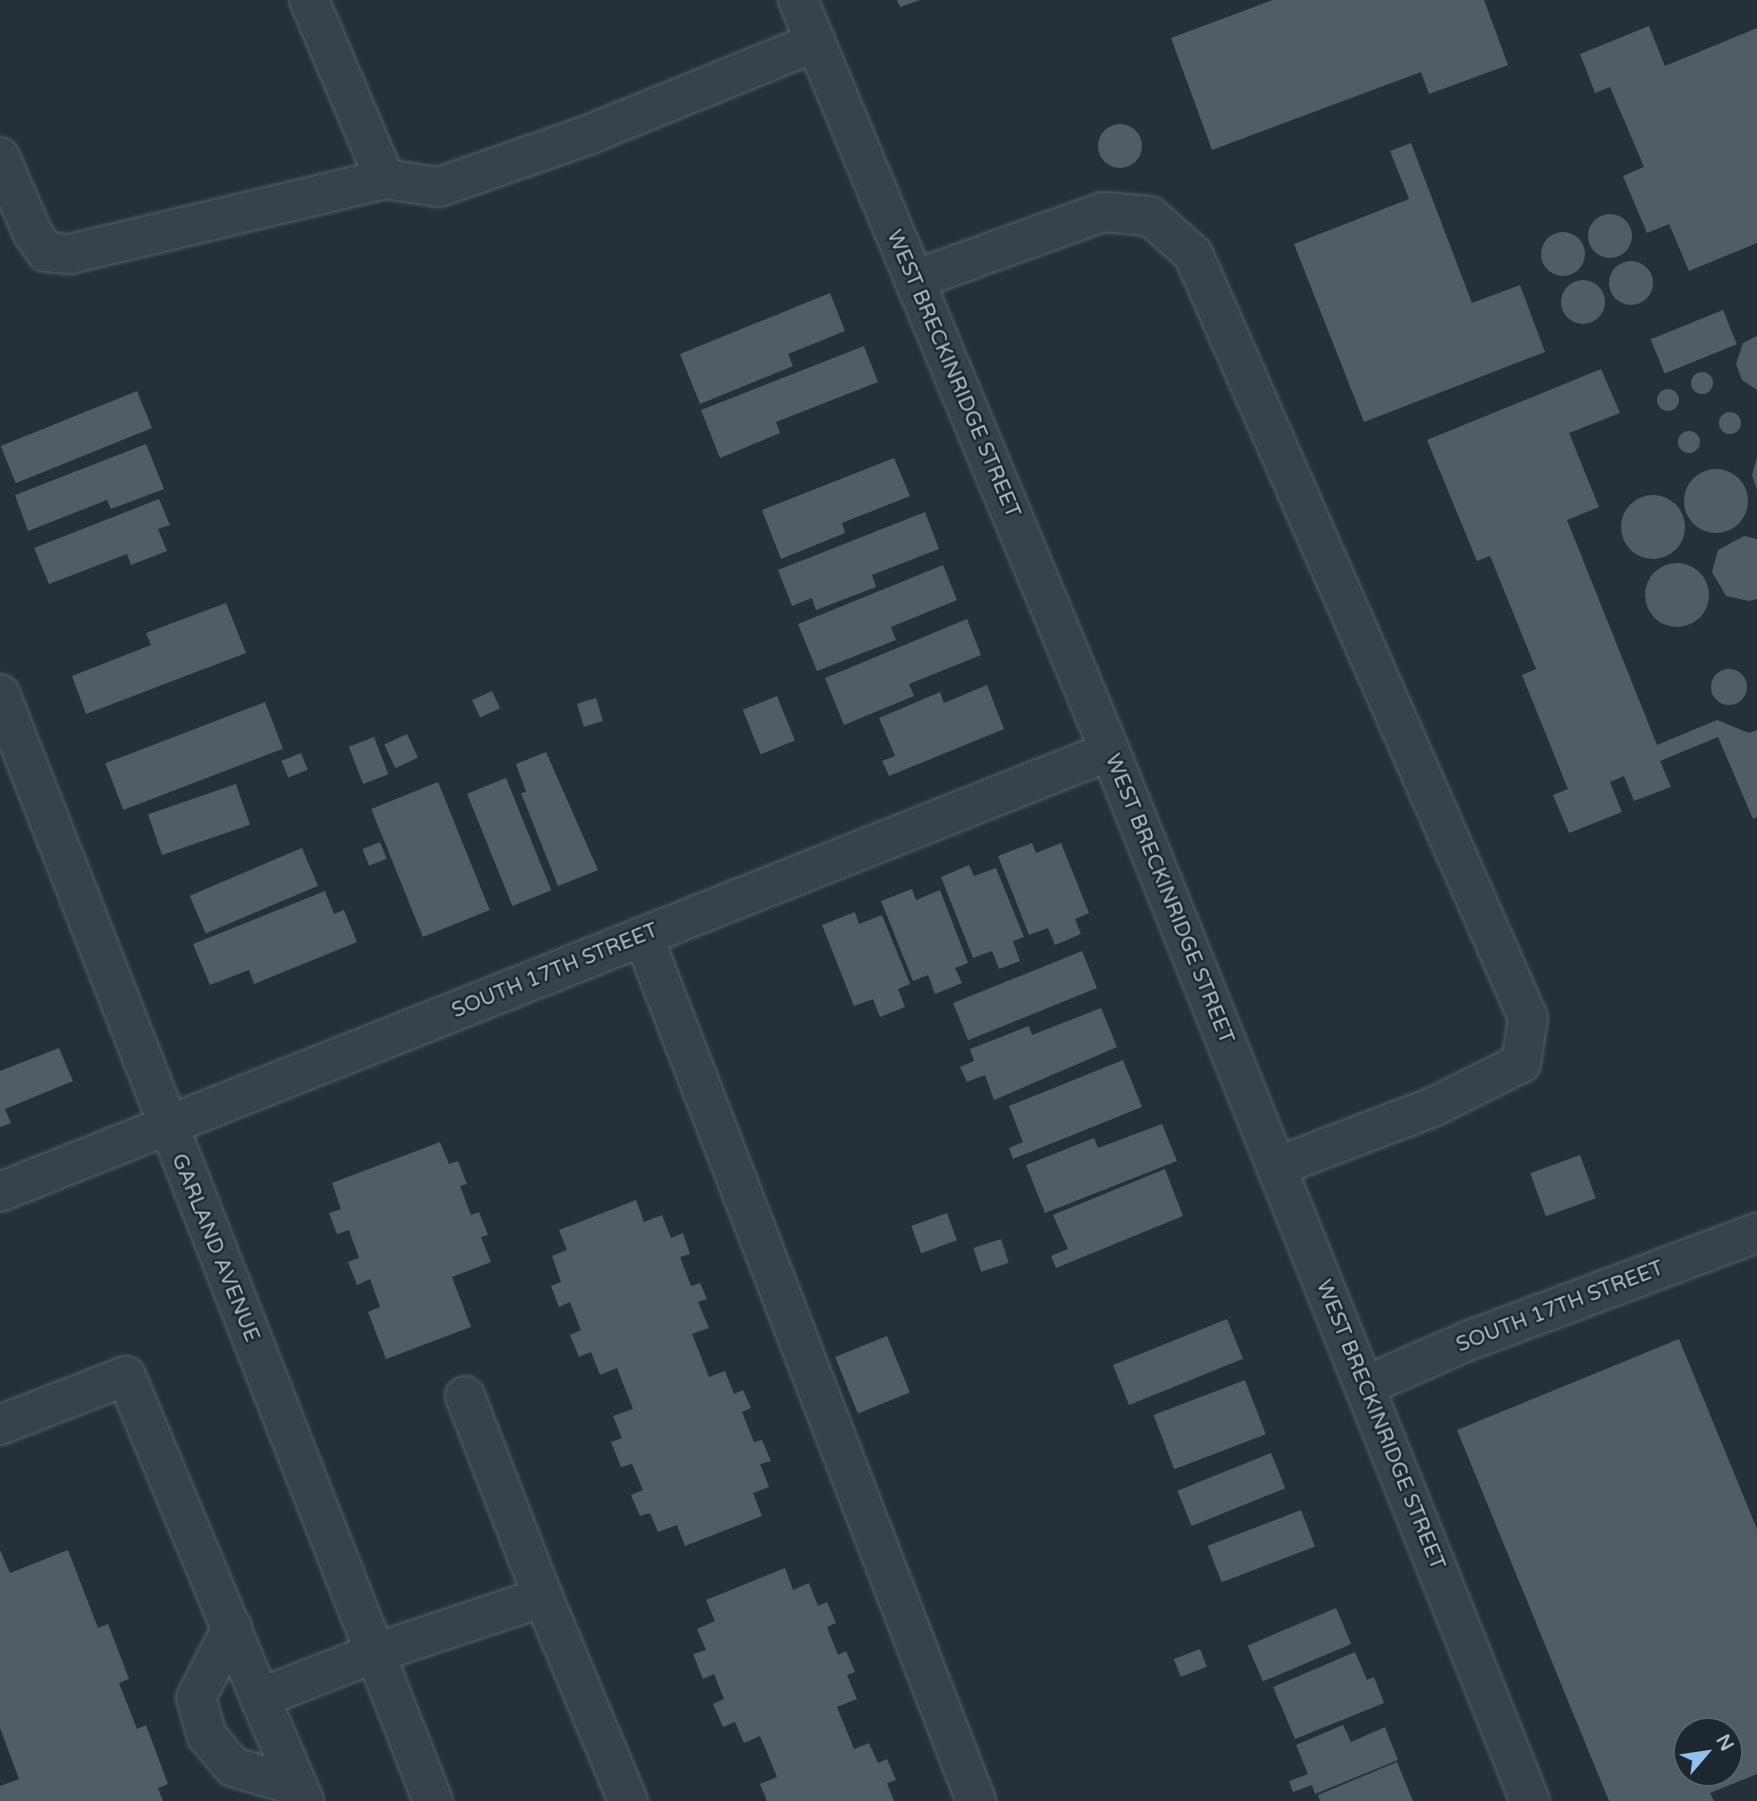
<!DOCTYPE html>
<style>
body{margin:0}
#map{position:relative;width:1757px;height:1801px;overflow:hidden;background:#253039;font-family:"Varela Round",sans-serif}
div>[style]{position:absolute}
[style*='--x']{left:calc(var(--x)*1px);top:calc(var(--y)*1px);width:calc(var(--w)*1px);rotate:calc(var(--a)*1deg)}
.building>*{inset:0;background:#505d67;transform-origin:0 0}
.round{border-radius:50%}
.roads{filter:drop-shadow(0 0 2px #566068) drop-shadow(0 0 2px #566068)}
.minor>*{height:38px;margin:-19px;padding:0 19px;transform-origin:19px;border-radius:19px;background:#38424a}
span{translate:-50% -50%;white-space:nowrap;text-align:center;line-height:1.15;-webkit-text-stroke:5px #1d272f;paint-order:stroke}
.street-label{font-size:21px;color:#b4bdc5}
.north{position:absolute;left:1673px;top:1717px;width:70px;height:70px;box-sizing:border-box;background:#1d272f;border:2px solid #59636b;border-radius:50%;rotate:61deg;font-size:19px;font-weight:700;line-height:28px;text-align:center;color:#b4bdc5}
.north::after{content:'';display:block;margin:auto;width:24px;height:32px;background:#90c0ee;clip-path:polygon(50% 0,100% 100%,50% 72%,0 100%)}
</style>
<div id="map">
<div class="building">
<i style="clip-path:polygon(897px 0,920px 0,900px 7px)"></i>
<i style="clip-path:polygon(1273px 0,1484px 0,1508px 65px,1429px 94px,1421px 72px,1212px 150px,1171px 38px)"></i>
<i style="clip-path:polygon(1649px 26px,1665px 66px,1757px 28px,1757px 243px,1689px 271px,1669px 224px,1647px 233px,1623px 176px,1644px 167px,1610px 87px,1595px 93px,1580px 54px)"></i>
<i class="round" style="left:1098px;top:124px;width:44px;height:44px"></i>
<i style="clip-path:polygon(1411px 143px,1472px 303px,1520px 285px,1545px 352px,1364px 422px,1294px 244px,1409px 199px,1390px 151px)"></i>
<i class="round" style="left:1588px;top:214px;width:44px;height:44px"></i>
<i class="round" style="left:1541px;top:232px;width:44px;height:44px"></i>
<i class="round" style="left:1609px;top:261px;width:44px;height:44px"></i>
<i class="round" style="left:1561px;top:280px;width:44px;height:44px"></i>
<i style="clip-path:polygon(830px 293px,845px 331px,788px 354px,793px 366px,700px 404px,680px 354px)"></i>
<i style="left:1723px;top:310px;width:37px;height:78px;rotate:68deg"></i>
<i style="clip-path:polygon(1757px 336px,1757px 390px,1742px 380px,1736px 364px,1743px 343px)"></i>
<i style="clip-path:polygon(864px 346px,878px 382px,776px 422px,780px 433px,720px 458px,701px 410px)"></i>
<i style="clip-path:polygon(1601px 369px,1620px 413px,1569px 433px,1599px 507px,1567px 520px,1657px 745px,1717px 720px,1749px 733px,1757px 730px,1757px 817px,1753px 819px,1718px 737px,1660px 761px,1671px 787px,1634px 801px,1624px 776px,1610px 782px,1622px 812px,1569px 833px,1553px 795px,1568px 789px,1522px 675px,1536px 669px,1490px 556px,1477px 561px,1427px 440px)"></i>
<i class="round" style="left:1691px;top:372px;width:22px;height:22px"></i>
<i class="round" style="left:1657px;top:389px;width:22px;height:22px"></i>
<i style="left:137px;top:391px;width:40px;height:147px;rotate:68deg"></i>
<i class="round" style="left:1719px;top:412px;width:22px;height:22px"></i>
<i class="round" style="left:1678px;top:431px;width:22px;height:22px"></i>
<i style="clip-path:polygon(146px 444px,164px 489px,111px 509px,107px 500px,28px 531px,15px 495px)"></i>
<i style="clip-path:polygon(1757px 457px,1757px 490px,1752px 475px)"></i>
<i style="clip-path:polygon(894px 458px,910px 496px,842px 523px,845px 533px,781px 559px,762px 510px)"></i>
<i class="round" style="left:1684px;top:469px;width:64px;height:64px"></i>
<i class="round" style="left:1621px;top:495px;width:64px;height:64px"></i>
<i style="clip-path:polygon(159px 499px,170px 525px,158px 529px,167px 551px,131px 565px,127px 554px,49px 584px,34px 548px)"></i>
<i style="clip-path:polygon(925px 512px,939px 549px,872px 575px,876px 587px,816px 610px,812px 598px,792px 606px,778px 570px)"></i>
<i style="clip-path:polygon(1744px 536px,1757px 539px,1757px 599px,1749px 601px,1726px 596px,1712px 572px,1718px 550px)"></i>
<i class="round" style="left:1645px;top:563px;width:64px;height:64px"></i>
<i style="clip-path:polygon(943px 565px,957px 600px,891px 627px,896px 640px,817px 671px,798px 624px)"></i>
<i style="clip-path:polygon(226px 603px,246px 653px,86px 714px,72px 676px,151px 645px,146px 633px)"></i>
<i style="clip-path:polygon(967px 619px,981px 655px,909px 684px,914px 696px,844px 725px,825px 678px)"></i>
<i class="round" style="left:1711px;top:669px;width:36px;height:36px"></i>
<i style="clip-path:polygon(987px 685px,1004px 729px,889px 776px,882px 761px,895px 756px,879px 718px,940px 692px,944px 703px)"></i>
<i style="left:492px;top:691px;width:19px;height:22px;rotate:65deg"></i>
<i style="left:777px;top:696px;width:48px;height:37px;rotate:68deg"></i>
<i style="left:596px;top:698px;width:24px;height:20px;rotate:73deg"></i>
<i style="left:265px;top:702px;width:50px;height:171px;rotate:69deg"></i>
<i style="left:407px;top:734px;width:26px;height:25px;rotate:65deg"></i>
<i style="left:374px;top:737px;width:40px;height:27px;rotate:69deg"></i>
<i style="clip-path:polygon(546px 752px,598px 870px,558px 886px,521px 793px,526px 792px,516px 764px)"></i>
<i style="left:301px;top:753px;width:18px;height:21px;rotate:68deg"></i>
<i style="left:506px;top:778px;width:121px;height:42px;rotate:68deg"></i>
<i style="left:438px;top:782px;width:138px;height:72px;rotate:68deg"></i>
<i style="left:236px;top:784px;width:43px;height:93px;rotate:71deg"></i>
<i style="left:380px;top:842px;width:18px;height:19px;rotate:68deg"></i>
<i style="clip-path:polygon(1032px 843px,1036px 853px,1061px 843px,1089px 913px,1075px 919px,1081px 934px,1055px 945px,1048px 928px,1029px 935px,998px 856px)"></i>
<i style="left:302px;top:848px;width:41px;height:122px;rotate:67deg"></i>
<i style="clip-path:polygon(969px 865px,974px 876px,996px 868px,1024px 937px,1013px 941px,1020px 961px,999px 969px,992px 951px,973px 958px,941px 877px)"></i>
<i style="clip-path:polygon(912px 889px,916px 900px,940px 890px,968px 963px,955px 968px,962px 983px,935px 994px,928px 975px,913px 981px,881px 901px)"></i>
<i style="clip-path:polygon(325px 891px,334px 914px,344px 910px,357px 942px,254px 984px,249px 970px,210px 985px,193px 944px)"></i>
<i style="clip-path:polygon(855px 912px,859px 924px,882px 915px,910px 984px,898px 989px,905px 1007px,880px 1017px,873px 999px,854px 1006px,822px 925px)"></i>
<i style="left:1082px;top:951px;width:40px;height:139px;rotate:68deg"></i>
<i style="clip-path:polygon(1101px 1008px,1117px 1047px,994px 1100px,985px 1075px,967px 1082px,960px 1067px,974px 1061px,970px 1049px,1029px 1026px,1032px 1035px)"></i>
<i style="clip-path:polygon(59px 1048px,73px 1081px,5px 1109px,11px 1123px,0 1127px,0 1071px)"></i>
<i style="clip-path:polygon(1123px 1060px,1142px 1107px,1013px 1159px,1009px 1148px,1023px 1142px,1009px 1106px)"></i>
<i style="clip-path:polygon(1162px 1124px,1177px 1161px,1045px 1213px,1026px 1165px,1094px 1138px,1098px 1148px)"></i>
<i style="clip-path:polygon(440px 1142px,449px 1164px,458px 1161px,467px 1184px,460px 1186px,471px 1215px,479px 1212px,488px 1235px,481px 1237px,491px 1262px,452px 1277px,471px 1327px,386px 1359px,368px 1312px,380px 1307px,370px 1279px,357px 1285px,348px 1262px,359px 1258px,349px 1230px,337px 1234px,329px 1213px,341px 1209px,332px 1183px)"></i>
<i style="left:1580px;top:1155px;width:46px;height:53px;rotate:70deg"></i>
<i style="clip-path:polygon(1165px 1169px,1183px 1216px,1056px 1268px,1051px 1256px,1068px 1249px,1053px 1215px)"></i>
<i style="clip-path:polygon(636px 1200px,644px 1222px,662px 1215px,671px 1238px,683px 1233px,690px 1254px,680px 1257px,691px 1286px,700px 1283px,707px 1299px,698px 1302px,709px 1328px,692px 1334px,709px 1377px,725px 1371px,734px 1394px,743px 1390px,751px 1408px,742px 1412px,754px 1442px,762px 1440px,771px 1461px,760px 1464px,769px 1487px,753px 1493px,762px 1516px,685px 1546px,677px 1525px,658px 1532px,650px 1513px,640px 1516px,631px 1495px,643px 1490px,632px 1464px,621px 1467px,611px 1442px,622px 1438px,613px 1416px,633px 1409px,617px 1368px,600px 1375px,591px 1352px,579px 1357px,570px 1335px,581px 1330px,570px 1302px,559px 1307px,551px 1286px,561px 1282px,552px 1256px,567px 1250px,559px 1230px)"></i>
<i style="left:947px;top:1213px;width:29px;height:38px;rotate:70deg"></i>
<i style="left:1001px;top:1239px;width:25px;height:29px;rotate:72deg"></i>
<i style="left:1227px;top:1319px;width:43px;height:123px;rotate:68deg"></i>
<i style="left:887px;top:1336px;width:61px;height:56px;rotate:68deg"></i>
<i style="clip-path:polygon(evenodd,1679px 1339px,1757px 1529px,1757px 1774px,1710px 1793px,1714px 1801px,1609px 1801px,1457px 1430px,1679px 1339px,1687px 1731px,1729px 1731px,1729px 1773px,1687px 1773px,1687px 1731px)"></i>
<i style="left:1245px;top:1380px;width:58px;height:98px;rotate:69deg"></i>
<i style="left:1271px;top:1453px;width:38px;height:101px;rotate:68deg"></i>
<i style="left:1301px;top:1510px;width:39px;height:100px;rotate:69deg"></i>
<i style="clip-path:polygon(0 1550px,10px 1573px,68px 1550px,98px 1628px,108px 1624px,129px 1679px,119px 1683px,137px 1729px,146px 1725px,168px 1784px,158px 1788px,163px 1801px,0 1801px,0 1786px,19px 1779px,0 1728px)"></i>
<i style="clip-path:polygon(785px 1568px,793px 1590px,809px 1583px,818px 1606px,827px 1602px,836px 1623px,827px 1627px,838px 1655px,846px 1651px,855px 1672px,847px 1675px,857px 1699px,837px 1707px,854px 1749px,869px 1743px,878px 1763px,887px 1759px,896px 1780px,887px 1783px,894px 1801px,767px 1801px,760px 1784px,777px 1777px,760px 1736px,744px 1743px,735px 1722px,723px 1727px,713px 1704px,724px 1699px,714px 1674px,703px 1679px,693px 1654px,706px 1650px,697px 1629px,715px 1621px,706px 1600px)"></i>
<i style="left:1336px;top:1608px;width:39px;height:96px;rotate:67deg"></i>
<i style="left:1200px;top:1649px;width:19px;height:28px;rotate:69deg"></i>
<i style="clip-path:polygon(1355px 1652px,1367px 1680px,1374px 1677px,1384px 1703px,1295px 1739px,1273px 1687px)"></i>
<i style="clip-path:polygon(1343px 1725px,1351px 1742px,1385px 1727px,1398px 1760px,1315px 1794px,1312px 1785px,1293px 1792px,1289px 1781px,1308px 1774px,1296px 1745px)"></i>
<i style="clip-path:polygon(1397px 1762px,1413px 1801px,1320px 1801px,1318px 1795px)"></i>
</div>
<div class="roads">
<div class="minor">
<i style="--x:309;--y:0;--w:194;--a:67"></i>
<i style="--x:798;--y:0;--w:813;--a:67.44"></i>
<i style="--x:1110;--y:751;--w:1131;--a:68.2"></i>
<i style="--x:0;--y:157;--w:84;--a:66.8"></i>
<i style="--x:33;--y:234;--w:22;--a:54"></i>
<i style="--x:46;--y:252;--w:24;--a:5"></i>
<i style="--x:70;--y:254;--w:324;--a:-13.4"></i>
<i style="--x:385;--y:179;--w:55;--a:8.4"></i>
<i style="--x:439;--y:187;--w:158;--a:-19.2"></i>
<i style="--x:588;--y:135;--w:246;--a:-22.2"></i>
<i style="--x:914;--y:280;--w:201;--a:-19.8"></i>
<i style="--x:1103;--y:212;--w:47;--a:4.9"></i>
<i style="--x:1150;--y:216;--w:57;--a:41.5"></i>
<i style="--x:1193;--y:254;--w:834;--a:66.32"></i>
<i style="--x:1528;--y:1018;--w:46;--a:98.8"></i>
<i style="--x:1521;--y:1063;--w:98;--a:153.4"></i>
<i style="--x:1433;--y:1107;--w:168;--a:159.1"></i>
<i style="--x:0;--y:694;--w:1189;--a:68.64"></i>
<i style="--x:643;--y:936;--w:927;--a:68.94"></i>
<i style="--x:0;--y:1192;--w:1194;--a:-21.67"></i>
<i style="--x:1365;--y:1386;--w:109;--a:-23.7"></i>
<i style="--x:1465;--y:1342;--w:312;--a:-20.5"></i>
<i style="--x:465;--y:1396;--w:216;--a:68.8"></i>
<i style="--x:0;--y:1425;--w:135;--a:-21.3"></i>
<i style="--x:126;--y:1376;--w:349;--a:67.4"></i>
<i style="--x:232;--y:1627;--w:80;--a:116.9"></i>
<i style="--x:196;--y:1698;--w:40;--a:74"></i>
<i style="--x:207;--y:1736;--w:40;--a:50"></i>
<i style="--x:233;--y:1767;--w:67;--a:16.5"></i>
<i style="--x:304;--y:1801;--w:112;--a:-113.1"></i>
<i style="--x:260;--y:1698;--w:123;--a:-21.4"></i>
<i style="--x:375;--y:1653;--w:177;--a:-18.4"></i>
<i style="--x:543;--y:1597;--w:221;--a:67.4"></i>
</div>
</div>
<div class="street-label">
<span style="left:953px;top:374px;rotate:67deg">WEST BRECKINRIDGE STREET</span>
<span style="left:1169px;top:899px;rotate:68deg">WEST BRECKINRIDGE STREET</span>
<span style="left:555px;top:971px;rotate:-22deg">SOUTH 17TH STREET</span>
<span style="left:215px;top:1248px;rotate:68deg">GARLAND AVENUE</span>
<span style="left:1560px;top:1307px;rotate:-21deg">SOUTH 17TH STREET</span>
<span style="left:1380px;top:1425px;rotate:68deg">WEST BRECKINRIDGE STREET</span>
</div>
<div class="north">N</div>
</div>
